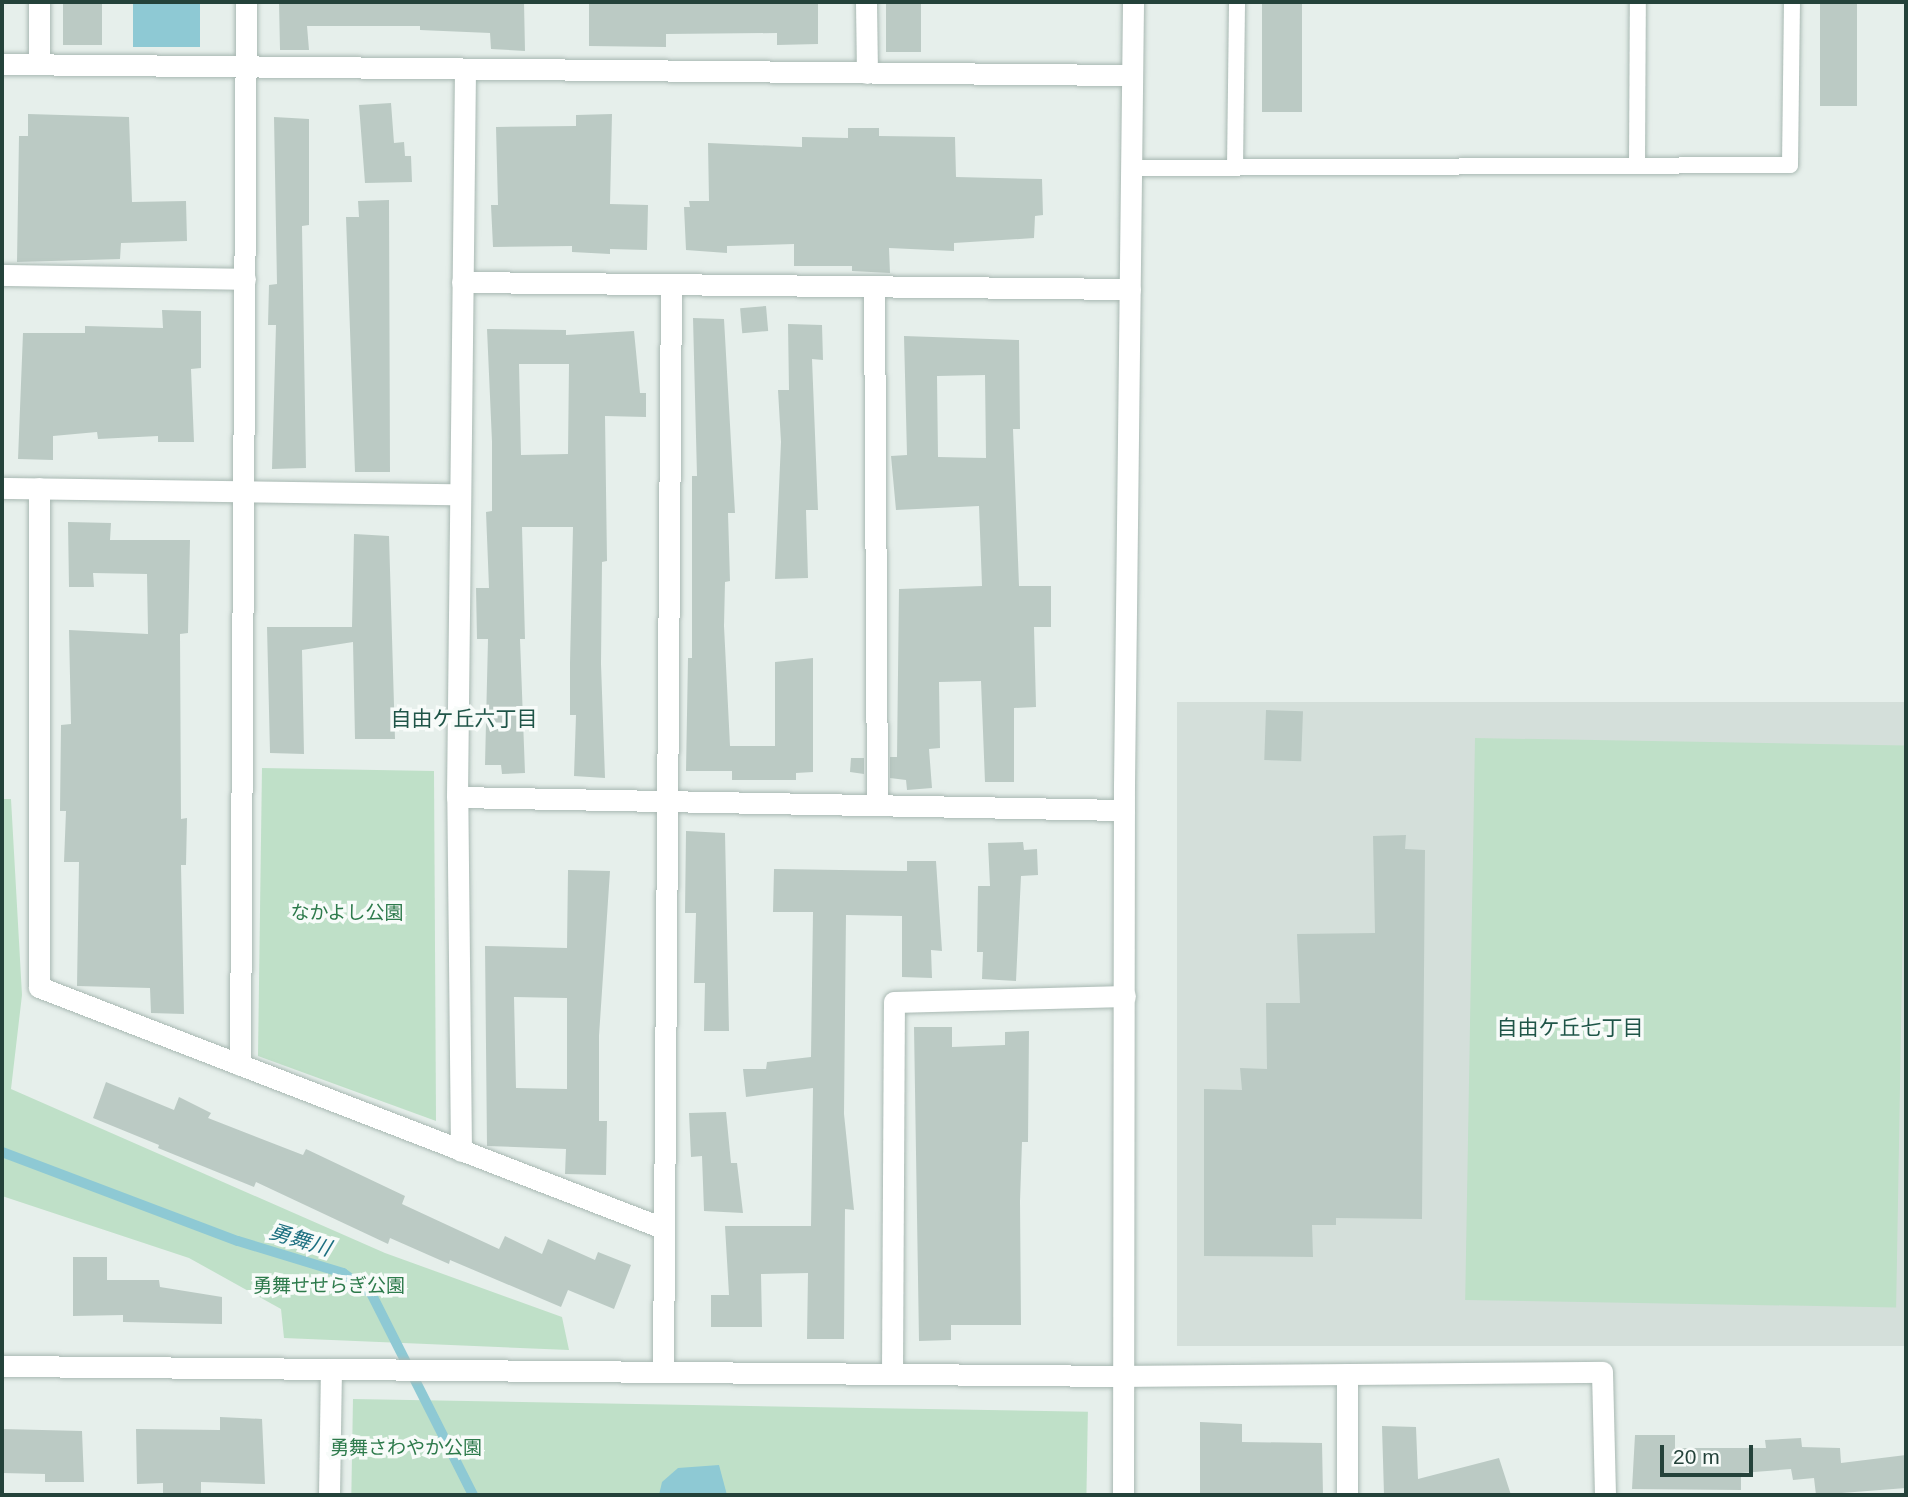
<!DOCTYPE html>
<meta charset="utf-8">
<style>
body{margin:0}
#map{position:relative;width:1908px;height:1497px;overflow:hidden;background:#e6efeb;font-family:Arial,"Noto Sans JP",sans-serif}
div>[style]{position:absolute}
[style*='--x']{left:calc(var(--x)*1px);top:calc(var(--y)*1px);width:calc(var(--w)*1px);rotate:calc(var(--a)*1deg)}
.built>*{inset:0;background:#d4dfda;transform-origin:0 0}
.green>*{inset:0;background:#bfe0c8;transform-origin:0 0}
.water>*{inset:0;background:#8ec9d4;transform-origin:0 0}
.stream>*{height:10px;margin:-5px;padding:0 5px;transform-origin:5px;border-radius:5px;background:#8ec9d4}
.building>*{inset:0;background:#bbcac4;transform-origin:0 0}
.roads{filter:drop-shadow(0 0 2px #a8b8b2) drop-shadow(0 0 2px #a8b8b2)}
.lane>*{height:16px;margin:-8px;padding:0 8px;transform-origin:8px;border-radius:8px;background:#fff}
.street>*{height:21px;margin:-10.5px;padding:0 10.5px;transform-origin:10.5px;border-radius:10.5px;background:#fff}
.secondary>*{height:21px;margin:-10.5px;padding:0 10.5px;transform-origin:10.5px;border-radius:10.5px;background:#fff}
span{translate:-50% -50%;white-space:nowrap;text-align:center;line-height:1.15;-webkit-text-stroke:7px #f7fbf9;paint-order:stroke}
.park-label{font-size:19px;color:#2d7a4b}
.neighbourhood-label{font-size:21px;color:#1f5548}
.water-label{font-size:21px;color:#1c6f80;font-style:italic}
.frame{position:absolute;inset:0;border:4px solid #24423a;pointer-events:none}
.scale{position:absolute;left:1660px;top:1445px;width:93px;height:32px;box-sizing:border-box;border:4px solid #24423a;border-top:0;padding-left:9px;font-size:21px;line-height:24px;white-space:nowrap;color:#24423a;-webkit-text-stroke:5px #f7fbf9;paint-order:stroke}
</style>
<div id="map">
<div class="built">
<i style="left:1906px;top:702px;width:644px;height:729px;rotate:90deg"></i>
</div>
<div class="green">
<i style="left:1475px;top:738px;width:431px;height:562px;rotate:1deg"></i>
<i style="clip-path:polygon(262px 768px,434px 771px,436px 1121px,258px 1056px)"></i>
<i style="clip-path:polygon(2px 799px,11px 799px,22px 995px,11px 1089px,385px 1253px,562px 1317px,569px 1350px,284px 1338px,281px 1309px,189px 1258px,2px 1196px)"></i>
<i style="left:353px;top:1399px;width:735px;height:96px;rotate:1deg"></i>
</div>
<div class="water">
<i style="left:133px;top:2px;width:67px;height:45px"></i>
<i style="clip-path:polygon(719px 1465px,727px 1495px,659px 1495px,662px 1482px,678px 1468px)"></i>
</div>
<div class="stream">
<i style="--x:2;--y:1152;--w:252;--a:20.7"></i>
<i style="--x:238;--y:1241;--w:110;--a:16.9"></i>
<i style="--x:343;--y:1273;--w:34;--a:36"></i>
<i style="--x:371;--y:1293;--w:226;--a:63.2"></i>
</div>
<div class="building">
<i style="left:63px;top:2px;width:39px;height:43px"></i>
<i style="clip-path:polygon(279px 2px,524px 2px,525px 51px,491px 49px,490px 33px,420px 30px,420px 26px,307px 26px,309px 50px,280px 50px)"></i>
<i style="clip-path:polygon(589px 2px,818px 2px,818px 44px,777px 45px,777px 33px,666px 34px,666px 47px,589px 46px)"></i>
<i style="left:886px;top:2px;width:35px;height:50px"></i>
<i style="left:1262px;top:2px;width:40px;height:110px"></i>
<i style="left:1820px;top:2px;width:37px;height:104px"></i>
<i style="clip-path:polygon(391px 103px,394px 143px,404px 142px,405px 156px,411px 156px,412px 182px,365px 183px,359px 105px)"></i>
<i style="clip-path:polygon(28px 114px,129px 117px,132px 202px,186px 201px,187px 241px,121px 243px,120px 259px,17px 262px,19px 136px,28px 136px)"></i>
<i style="clip-path:polygon(612px 114px,610px 204px,648px 205px,647px 250px,610px 249px,610px 254px,572px 252px,572px 246px,493px 247px,491px 205px,498px 205px,496px 127px,576px 126px,576px 115px)"></i>
<i style="clip-path:polygon(274px 117px,309px 119px,309px 225px,302px 226px,306px 468px,272px 469px,276px 325px,268px 325px,269px 285px,277px 284px)"></i>
<i style="clip-path:polygon(848px 128px,879px 128px,879px 136px,955px 137px,956px 177px,1042px 179px,1043px 215px,1035px 216px,1034px 238px,954px 243px,954px 251px,889px 248px,890px 273px,852px 271px,852px 266px,794px 266px,794px 244px,727px 246px,727px 253px,686px 250px,684px 207px,690px 207px,689px 201px,709px 201px,708px 143px,802px 147px,802px 137px,848px 138px)"></i>
<i style="clip-path:polygon(389px 200px,390px 472px,355px 472px,346px 217px,359px 217px,358px 201px)"></i>
<i style="left:766px;top:306px;width:25px;height:26px;rotate:85deg"></i>
<i style="clip-path:polygon(162px 310px,201px 311px,201px 368px,191px 369px,194px 442px,158px 442px,158px 436px,98px 439px,97px 432px,53px 436px,53px 460px,18px 459px,23px 333px,85px 333px,85px 326px,163px 328px)"></i>
<i style="clip-path:polygon(693px 318px,724px 319px,735px 513px,728px 513px,730px 581px,725px 582px,724px 626px,730px 746px,775px 746px,775px 662px,813px 658px,813px 772px,796px 773px,796px 780px,732px 780px,732px 771px,686px 771px,688px 658px,692px 658px,692px 476px,697px 476px)"></i>
<i style="clip-path:polygon(788px 324px,822px 325px,823px 360px,812px 359px,818px 510px,806px 510px,808px 578px,775px 579px,781px 442px,778px 390px,789px 390px)"></i>
<i style="clip-path:polygon(evenodd,487px 329px,566px 330px,566px 335px,634px 331px,640px 393px,646px 393px,646px 417px,605px 416px,607px 561px,602px 562px,601px 664px,605px 778px,574px 776px,576px 715px,570px 715px,570px 663px,573px 527px,522px 527px,525px 639px,520px 639px,525px 773px,502px 774px,501px 765px,485px 765px,488px 639px,477px 639px,476px 588px,489px 588px,486px 512px,492px 511px,492px 442px,487px 329px,519px 364px,569px 364px,568px 454px,521px 455px,519px 364px)"></i>
<i style="clip-path:polygon(evenodd,904px 336px,1019px 340px,1020px 429px,1013px 429px,1019px 586px,1051px 586px,1051px 627px,1034px 627px,1036px 707px,1014px 708px,1014px 782px,985px 782px,981px 681px,939px 682px,940px 748px,929px 749px,932px 788px,907px 790px,906px 780px,890px 778px,890px 757px,897px 757px,899px 589px,982px 586px,979px 506px,896px 510px,891px 456px,907px 455px,904px 336px,985px 375px,986px 458px,938px 457px,937px 376px,985px 375px)"></i>
<i style="clip-path:polygon(68px 522px,111px 523px,110px 540px,190px 540px,188px 633px,180px 634px,181px 819px,187px 818px,186px 865px,181px 865px,184px 1014px,151px 1013px,150px 988px,77px 986px,79px 862px,64px 862px,66px 811px,60px 811px,61px 725px,71px 724px,69px 630px,148px 634px,147px 574px,93px 573px,94px 587px,69px 587px)"></i>
<i style="clip-path:polygon(354px 534px,389px 536px,395px 739px,355px 739px,353px 642px,302px 650px,304px 754px,270px 753px,267px 627px,352px 627px)"></i>
<i style="left:1266px;top:710px;width:37px;height:50px;rotate:2deg"></i>
<i style="clip-path:polygon(851px 758px,864px 758px,864px 774px,850px 772px)"></i>
<i style="clip-path:polygon(686px 831px,725px 833px,729px 1031px,704px 1031px,705px 983px,694px 983px,696px 913px,685px 913px)"></i>
<i style="clip-path:polygon(1406px 835px,1405px 849px,1425px 850px,1422px 1219px,1336px 1218px,1336px 1225px,1312px 1225px,1313px 1257px,1204px 1256px,1204px 1089px,1242px 1090px,1240px 1068px,1267px 1069px,1266px 1003px,1300px 1003px,1297px 934px,1375px 933px,1373px 836px)"></i>
<i style="clip-path:polygon(1023px 842px,1024px 850px,1037px 849px,1038px 875px,1021px 876px,1016px 981px,982px 979px,983px 952px,977px 952px,978px 886px,990px 886px,988px 843px)"></i>
<i style="clip-path:polygon(907px 861px,936px 861px,942px 951px,931px 950px,932px 978px,902px 977px,902px 916px,846px 915px,844px 1114px,854px 1210px,845px 1209px,844px 1339px,807px 1339px,808px 1273px,761px 1274px,762px 1327px,711px 1327px,711px 1295px,729px 1295px,725px 1226px,811px 1226px,813px 1088px,746px 1097px,743px 1069px,766px 1069px,767px 1062px,811px 1057px,813px 912px,773px 912px,774px 869px,907px 871px)"></i>
<i style="clip-path:polygon(evenodd,568px 870px,610px 871px,599px 1036px,599px 1121px,607px 1121px,606px 1175px,565px 1174px,566px 1149px,487px 1146px,485px 946px,567px 948px,568px 870px,514px 997px,567px 998px,567px 1089px,516px 1088px,514px 997px)"></i>
<i style="clip-path:polygon(914px 1027px,952px 1027px,952px 1047px,1005px 1045px,1005px 1032px,1029px 1031px,1028px 1142px,1022px 1142px,1020px 1201px,1021px 1325px,951px 1325px,951px 1340px,919px 1341px)"></i>
<i style="clip-path:polygon(106px 1082px,174px 1110px,179px 1097px,211px 1113px,208px 1118px,303px 1155px,306px 1149px,405px 1196px,402px 1204px,499px 1249px,505px 1236px,542px 1254px,548px 1239px,595px 1260px,598px 1252px,631px 1265px,614px 1309px,568px 1290px,561px 1307px,450px 1260px,449px 1264px,390px 1238px,388px 1244px,256px 1182px,254px 1187px,158px 1148px,159px 1145px,93px 1118px)"></i>
<i style="clip-path:polygon(726px 1112px,731px 1163px,737px 1163px,743px 1213px,704px 1211px,702px 1156px,691px 1157px,689px 1113px)"></i>
<i style="clip-path:polygon(73px 1257px,107px 1257px,107px 1280px,159px 1280px,160px 1287px,222px 1297px,222px 1324px,123px 1322px,123px 1315px,73px 1316px)"></i>
<i style="clip-path:polygon(220px 1417px,262px 1419px,265px 1484px,201px 1482px,201px 1495px,163px 1495px,163px 1483px,137px 1484px,136px 1429px,220px 1430px)"></i>
<i style="clip-path:polygon(1200px 1422px,1242px 1424px,1242px 1442px,1322px 1443px,1323px 1495px,1200px 1495px)"></i>
<i style="clip-path:polygon(1382px 1426px,1416px 1427px,1418px 1479px,1499px 1458px,1511px 1495px,1384px 1495px)"></i>
<i style="clip-path:polygon(2px 1429px,82px 1431px,84px 1482px,45px 1482px,45px 1474px,2px 1473px)"></i>
<i style="clip-path:polygon(1635px 1435px,1675px 1435px,1675px 1448px,1766px 1448px,1765px 1440px,1801px 1438px,1802px 1447px,1840px 1448px,1841px 1463px,1906px 1455px,1906px 1488px,1816px 1495px,1814px 1478px,1793px 1480px,1791px 1469px,1741px 1473px,1741px 1490px,1632px 1489px)"></i>
</div>
<div class="roads">
<div class="lane">
<i style="--x:1637;--y:166;--w:164;--a:-89.7"></i>
<i style="--x:1131;--y:168;--w:659;--a:-0.26"></i>
<i style="--x:1790;--y:165;--w:163;--a:-89.3"></i>
<i style="--x:1235;--y:168;--w:166;--a:-89.3"></i>
</div>
<div class="street">
<i style="--x:39;--y:2;--w:62;--a:90"></i>
<i style="--x:866;--y:2;--w:71;--a:89.2"></i>
<i style="--x:2;--y:64;--w:1130;--a:0.56"></i>
<i style="--x:2;--y:275;--w:243;--a:0.9"></i>
<i style="--x:462;--y:282;--w:668;--a:0.6"></i>
<i style="--x:874;--y:286;--w:519;--a:89.67"></i>
<i style="--x:2;--y:488;--w:458;--a:0.8"></i>
<i style="--x:39;--y:488;--w:499;--a:90"></i>
<i style="--x:39;--y:987;--w:669;--a:21.12"></i>
<i style="--x:457;--y:797;--w:667;--a:1.12"></i>
<i style="--x:240;--y:1065;--w:1063;--a:-89.68"></i>
<i style="--x:461;--y:1151;--w:354;--a:-90.6"></i>
<i style="--x:457;--y:797;--w:728;--a:-89.37"></i>
<i style="--x:663;--y:1370;--w:1086;--a:-89.58"></i>
<i style="--x:892;--y:1373;--w:371;--a:-89.7"></i>
<i style="--x:894;--y:1002;--w:231;--a:-1.5"></i>
<i style="--x:1347;--y:1374;--w:121;--a:90"></i>
<i style="--x:1126;--y:1376;--w:476;--a:-0.5"></i>
<i style="--x:1602;--y:1372;--w:123;--a:88.6"></i>
<i style="--x:329;--y:1495;--w:126;--a:-89.1"></i>
</div>
<div class="secondary">
<i style="--x:2;--y:1366;--w:1124;--a:0.51"></i>
<i style="--x:1123;--y:1495;--w:710;--a:-89.92"></i>
<i style="--x:1124;--y:785;--w:783;--a:-89.34"></i>
</div>
</div>
<div class="park-label">
<span style="left:347px;top:913px">なかよし公園</span>
<span style="left:329px;top:1286px">勇舞せせらぎ公園</span>
<span style="left:406px;top:1448px">勇舞さわやか公園</span>
</div>
<div class="neighbourhood-label">
<span style="left:464px;top:719px">自由ケ丘六丁目</span>
<span style="left:1570px;top:1028px">自由ケ丘七丁目</span>
</div>
<div class="water-label">
<span style="left:300px;top:1240px;rotate:17deg">勇舞川</span>
</div>
<div class="frame"></div>
<div class="scale">20 m</div>
</div>
